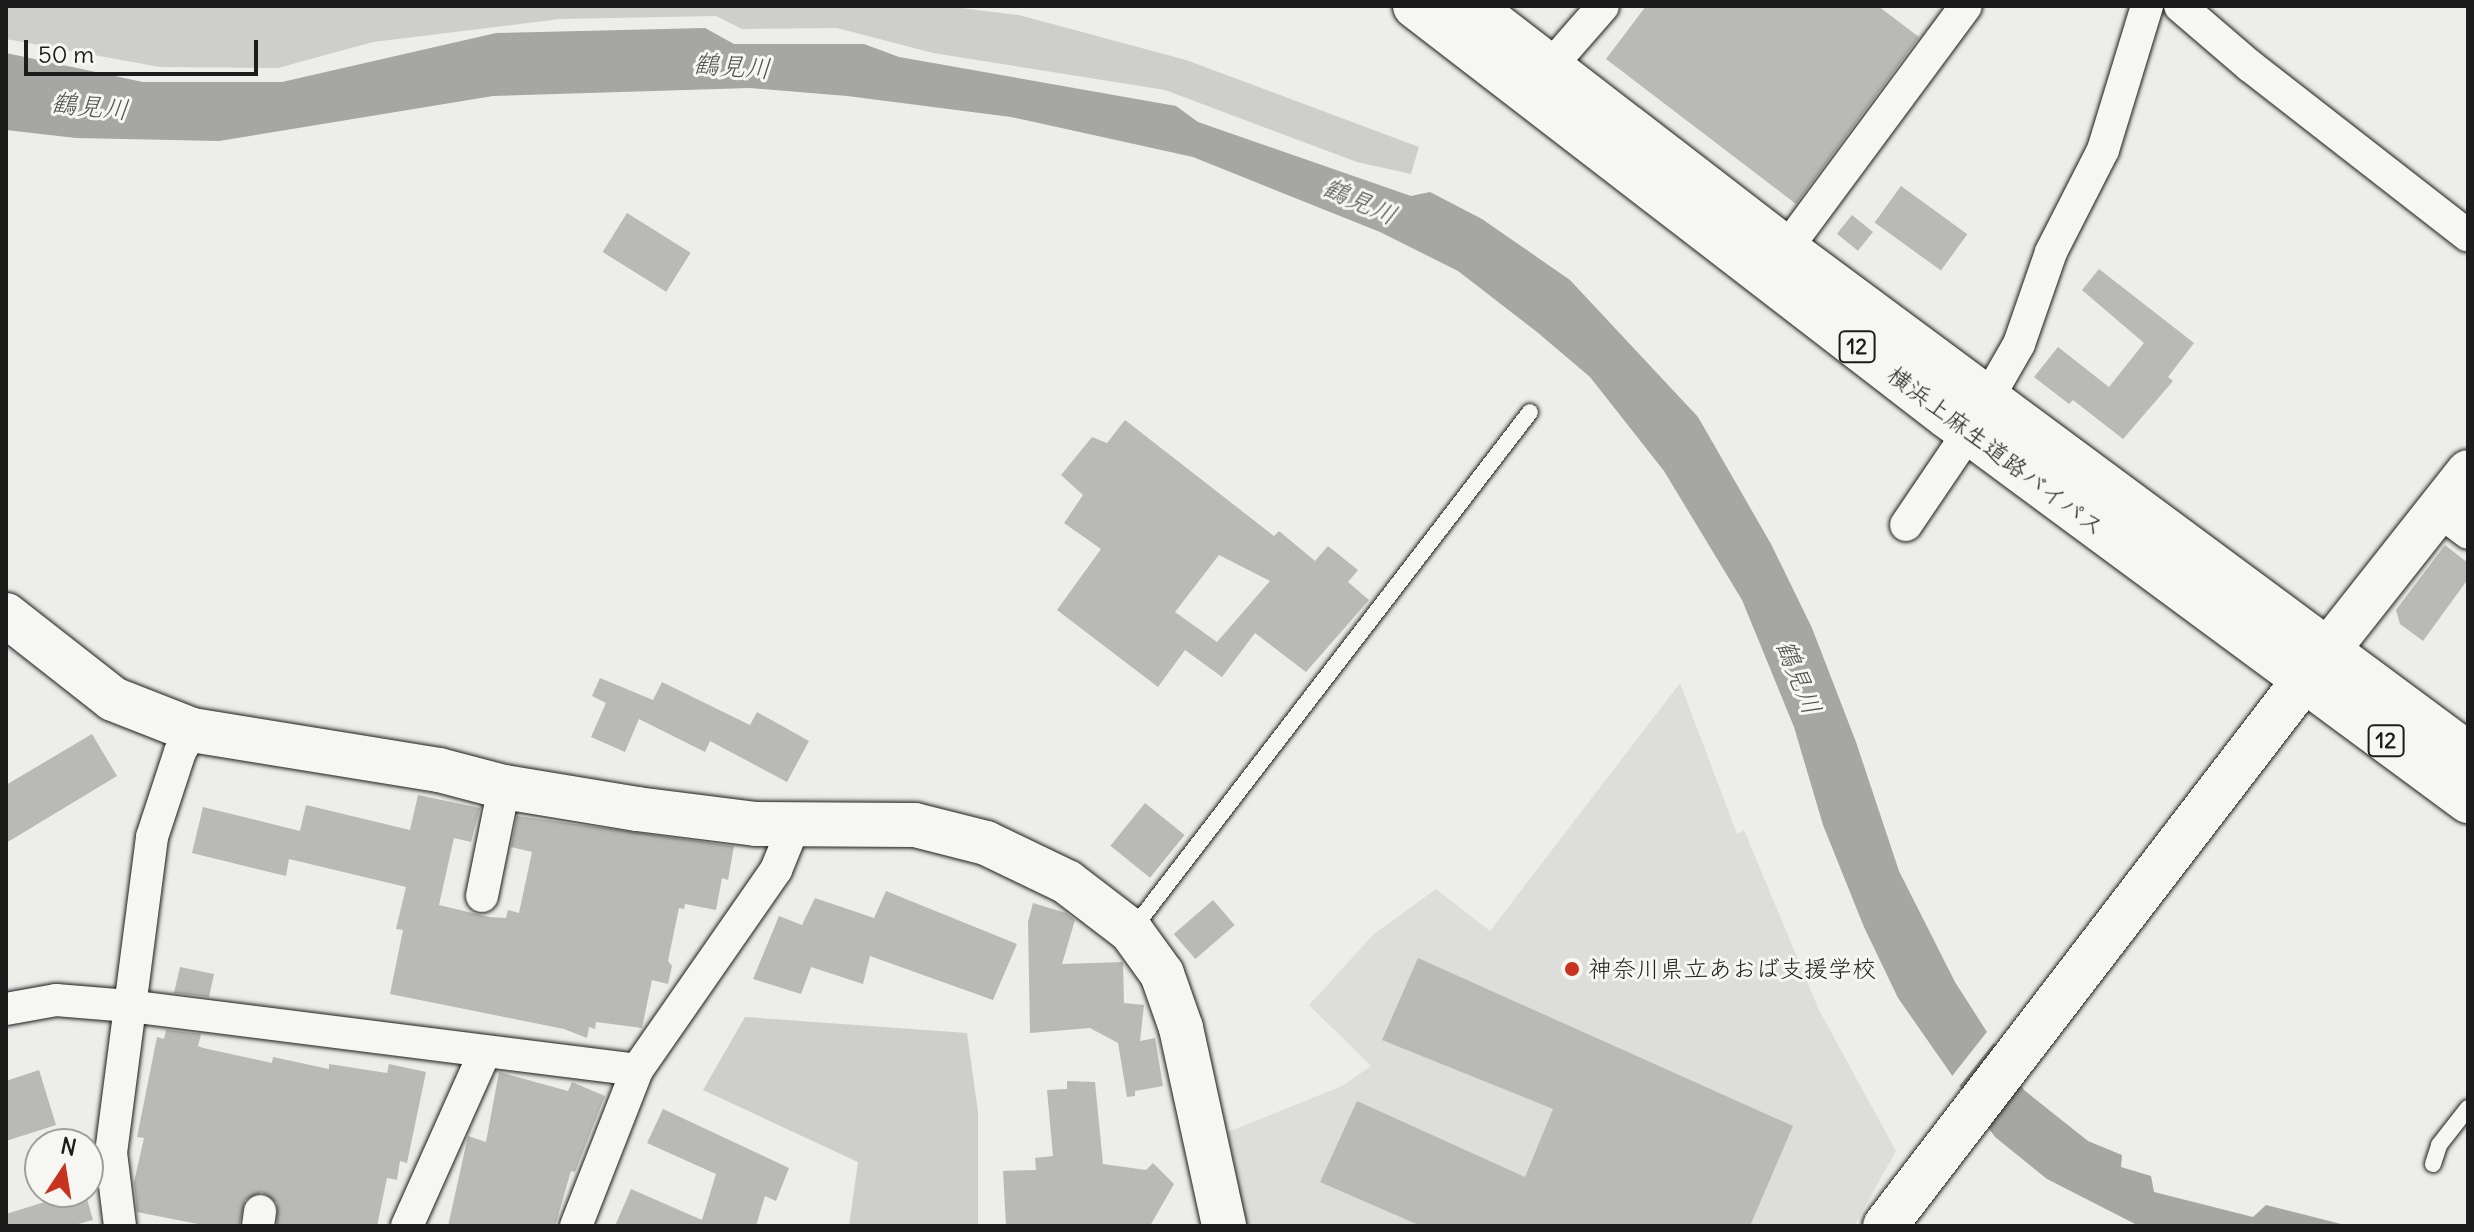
<!DOCTYPE html>
<meta charset="utf-8">
<style>
body{margin:0}
#map{position:relative;width:2474px;height:1232px;overflow:hidden;background:#edede9;font-family:Delius,"Klee One",sans-serif}
div>[style]{position:absolute}
[style*='--x']{left:calc(var(--x)*1px);top:calc(var(--y)*1px);width:calc(var(--w)*1px);rotate:calc(var(--a)*1deg)}
.built>*{inset:0;background:#ddddda}
.green>*{inset:0;background:#cececb}
.water>*{inset:0;background:#a6a6a3}
.pier>*{inset:0;background:#edede9}
.building>*{inset:0;background:#b9b9b6;transform-origin:0 0}
.roads{filter:drop-shadow(0 0 2px #1c1c1c) drop-shadow(0 0 2px #1c1c1c)}
.lane>*{height:16px;margin:-8px;padding:0 8px;transform-origin:8px;border-radius:8px;background:#f6f6f2}
.street>*{height:32px;margin:-16px;padding:0 16px;transform-origin:16px;border-radius:16px;background:#f6f6f2}
.secondary>*{height:44px;margin:-22px;padding:0 22px;transform-origin:22px;border-radius:22px;background:#f6f6f2}
.primary>*{height:44px;margin:-22px;padding:0 22px;transform-origin:22px;border-radius:22px;background:#f6f6f2}
.dots>*{width:22px;height:22px;translate:-50% -50%;box-sizing:border-box;border:4px solid #f6f6f2;border-radius:50%}
span{translate:-50% -50%;white-space:nowrap;text-align:center;line-height:1.15;-webkit-text-stroke:6px #f6f6f2;paint-order:stroke}
.shield-label span{padding:2px 6px;background:#f6f6f2;border:2px solid;border-radius:6px;-webkit-text-stroke-width:0}
.shield-label{font-size:22px;color:#1c1c1c;font-weight:700}
.street-label{font-size:24px;color:#1c1c1c}
.poi-label{font-size:24px;color:#1c1c1c}
.left{translate:0 -50%;text-align:left}
.water-label{font-size:26px;color:#535352;font-style:italic}
.frame{position:absolute;inset:0;border:8px solid #1c1c1c;pointer-events:none}
.north{position:absolute;left:24px;top:1128px;width:80px;height:80px;box-sizing:border-box;background:#f6f6f2;border:2px solid #9f9f9c;border-radius:50%;rotate:12deg;font-size:22px;font-weight:700;line-height:32px;text-align:center;color:#1c1c1c}
.north::after{content:'';display:block;margin:auto;width:28px;height:36px;background:#c8321e;clip-path:polygon(50% 0,100% 100%,50% 72%,0 100%)}
.scale{position:absolute;left:24px;top:40px;width:234px;height:36px;box-sizing:border-box;border:4px solid #1c1c1c;border-top:0;padding-left:10px;font-size:24px;line-height:28px;white-space:nowrap;color:#1c1c1c;-webkit-text-stroke:6px #f6f6f2;paint-order:stroke}
</style>
<div id="map">
<div class="built">
<i style="clip-path:polygon(1680px 683px,1737px 834px,1744px 830px,1819px 1010px,1896px 1151px,1854px 1226px,1246px 1226px,1228px 1132px,1342px 1086px,1371px 1066px,1309px 1005px,1374px 934px,1436px 889px,1490px 931px)"></i>
</div>
<div class="green">
<i style="clip-path:polygon(6px 6px,945px 6px,1019px 15px,1186px 60px,1419px 147px,1411px 174px,1357px 162px,1165px 90px,933px 53px,837px 28px,742px 29px,716px 16px,560px 19px,373px 42px,278px 68px,160px 67px,6px 39px)"></i>
<i style="clip-path:polygon(745px 1017px,967px 1033px,978px 1112px,978px 1226px,849px 1226px,858px 1162px,703px 1090px)"></i>
</div>
<div class="water">
<i style="clip-path:polygon(705px 28px,734px 44px,864px 44px,899px 57px,1176px 106px,1198px 122px,1411px 196px,1430px 192px,1482px 219px,1570px 280px,1698px 417px,1771px 544px,1812px 628px,1856px 742px,1899px 871px,1955px 982px,2024px 1090px,2088px 1141px,2122px 1155px,2121px 1167px,2151px 1176px,2154px 1192px,2253px 1217px,2266px 1205px,2349px 1226px,2139px 1226px,2047px 1179px,1995px 1137px,1898px 998px,1864px 927px,1823px 825px,1794px 727px,1742px 600px,1664px 471px,1590px 377px,1537px 332px,1458px 271px,1380px 232px,1193px 157px,1011px 117px,847px 96px,750px 88px,493px 96px,219px 141px,76px 138px,6px 130px,6px 53px,143px 82px,282px 82px,496px 33px)"></i>
</div>
<div class="pier">
<i style="clip-path:polygon(1990px 1028px,1997px 1039px,1956px 1090px,1949px 1080px)"></i>
</div>
<div class="building">
<i style="clip-path:polygon(1646px 6px,1878px 6px,1919px 37px,1796px 204px,1606px 59px)"></i>
<i style="left:1901px;top:186px;width:82px;height:45px;rotate:36deg"></i>
<i style="left:627px;top:213px;width:75px;height:46px;rotate:32deg"></i>
<i style="left:1852px;top:215px;width:27px;height:24px;rotate:39deg"></i>
<i style="clip-path:polygon(2099px 269px,2194px 343px,2168px 377px,2173px 381px,2123px 439px,2073px 400px,2069px 404px,2034px 377px,2058px 347px,2109px 387px,2144px 343px,2082px 290px)"></i>
<i style="clip-path:polygon(evenodd,1125px 420px,1274px 536px,1279px 531px,1315px 561px,1328px 546px,1358px 570px,1348px 582px,1369px 600px,1306px 672px,1255px 633px,1222px 677px,1185px 650px,1158px 687px,1057px 610px,1101px 549px,1064px 523px,1083px 495px,1061px 475px,1092px 437px,1107px 443px,1125px 420px,1219px 555px,1270px 581px,1217px 642px,1175px 612px,1219px 555px)"></i>
<i style="clip-path:polygon(2445px 545px,2468px 563px,2468px 579px,2423px 641px,2400px 624px,2396px 610px)"></i>
<i style="clip-path:polygon(600px 678px,653px 700px,662px 682px,750px 725px,757px 712px,809px 741px,787px 782px,710px 741px,705px 752px,639px 719px,625px 752px,591px 737px,606px 703px,592px 696px)"></i>
<i style="clip-path:polygon(92px 734px,117px 776px,6px 843px,6px 785px)"></i>
<i style="clip-path:polygon(418px 795px,480px 808px,471px 842px,454px 838px,439px 905px,489px 917px,506px 918px,508px 910px,519px 913px,532px 852px,511px 847px,517px 816px,734px 846px,728px 880px,722px 878px,716px 910px,685px 904px,684px 909px,679px 908px,668px 961px,672px 966px,668px 984px,652px 980px,642px 1028px,596px 1022px,595px 1029px,589px 1027px,587px 1038px,564px 1029px,390px 994px,403px 930px,396px 929px,406px 887px,289px 859px,286px 876px,192px 853px,203px 807px,300px 831px,306px 805px,410px 830px)"></i>
<i style="left:1145px;top:803px;width:51px;height:55px;rotate:39deg"></i>
<i style="clip-path:polygon(886px 891px,1017px 944px,993px 1000px,870px 956px,863px 984px,811px 967px,801px 994px,753px 979px,779px 916px,802px 925px,815px 898px,874px 918px)"></i>
<i style="left:1213px;top:900px;width:33px;height:52px;rotate:49deg"></i>
<i style="clip-path:polygon(1033px 903px,1066px 913px,1075px 920px,1062px 964px,1123px 962px,1124px 1003px,1144px 1005px,1140px 1041px,1155px 1038px,1163px 1086px,1135px 1091px,1135px 1096px,1127px 1097px,1118px 1043px,1090px 1028px,1030px 1033px,1028px 922px)"></i>
<i style="clip-path:polygon(1418px 958px,1793px 1126px,1750px 1226px,1421px 1226px,1320px 1182px,1357px 1101px,1525px 1177px,1553px 1109px,1382px 1040px)"></i>
<i style="clip-path:polygon(180px 967px,214px 974px,209px 997px,174px 993px)"></i>
<i style="clip-path:polygon(166px 1030px,201px 1034px,198px 1046px,203px 1048px,272px 1063px,273px 1057px,329px 1069px,329px 1064px,387px 1073px,389px 1064px,426px 1072px,407px 1163px,400px 1161px,397px 1180px,387px 1178px,377px 1226px,277px 1226px,277px 1203px,262px 1192px,245px 1200px,239px 1226px,208px 1226px,137px 1212px,134px 1182px,144px 1138px,137px 1137px,157px 1037px,164px 1039px)"></i>
<i style="clip-path:polygon(39px 1070px,56px 1125px,6px 1141px,6px 1081px)"></i>
<i style="clip-path:polygon(499px 1072px,568px 1091px,572px 1082px,605px 1096px,575px 1172px,571px 1171px,555px 1226px,448px 1226px,468px 1136px,486px 1142px)"></i>
<i style="clip-path:polygon(1067px 1081px,1095px 1082px,1103px 1164px,1146px 1170px,1153px 1163px,1174px 1184px,1150px 1226px,1006px 1226px,1003px 1171px,1036px 1170px,1035px 1158px,1053px 1156px,1047px 1090px,1067px 1089px)"></i>
<i style="clip-path:polygon(663px 1109px,789px 1168px,776px 1201px,765px 1196px,756px 1226px,615px 1226px,631px 1189px,702px 1220px,716px 1174px,647px 1143px)"></i>
<i style="clip-path:polygon(77px 1192px,85px 1192px,93px 1220px,71px 1226px,6px 1226px,6px 1214px)"></i>
</div>
<div class="roads">
<div class="lane">
<i style="--x:1132;--y:930;--w:653;--a:-52.46"></i>
<i style="--x:2433;--y:1164;--w:20;--a:-72"></i>
<i style="--x:2439;--y:1145;--w:47;--a:-51.9"></i>
</div>
<div class="street">
<i style="--x:2180;--y:6;--w:92;--a:40.6"></i>
<i style="--x:2250;--y:66;--w:276;--a:37.9"></i>
<i style="--x:1549;--y:68;--w:82;--a:-48.9"></i>
<i style="--x:1786;--y:249;--w:302;--a:-53.5"></i>
<i style="--x:1988;--y:398;--w:62;--a:-60.1"></i>
<i style="--x:2019;--y:344;--w:97;--a:-70.8"></i>
<i style="--x:2051;--y:252;--w:114;--a:-63"></i>
<i style="--x:2103;--y:150;--w:151;--a:-73"></i>
<i style="--x:2438;--y:510;--w:38;--a:37"></i>
<i style="--x:1906;--y:525;--w:112;--a:-55.9"></i>
<i style="--x:482;--y:896;--w:111;--a:-78.6"></i>
<i style="--x:6;--y:1009;--w:51;--a:-10.2"></i>
<i style="--x:56;--y:1000;--w:73;--a:4.7"></i>
<i style="--x:129;--y:1006;--w:512;--a:7.18"></i>
<i style="--x:637;--y:1070;--w:244;--a:-55.2"></i>
<i style="--x:776;--y:870;--w:48;--a:-67.8"></i>
<i style="--x:120;--y:1226;--w:74;--a:-97"></i>
<i style="--x:111;--y:1153;--w:319;--a:-82.6"></i>
<i style="--x:152;--y:837;--w:89;--a:-71.8"></i>
<i style="--x:180;--y:752;--w:25;--a:-61"></i>
<i style="--x:258;--y:1226;--w:15;--a:-82"></i>
<i style="--x:407;--y:1226;--w:191;--a:-65.9"></i>
<i style="--x:576;--y:1226;--w:168;--a:-68.6"></i>
</div>
<div class="secondary">
<i style="--x:6;--y:615;--w:136;--a:38.1"></i>
<i style="--x:113;--y:699;--w:85;--a:21.4"></i>
<i style="--x:192;--y:730;--w:250;--a:9.2"></i>
<i style="--x:439;--y:770;--w:67;--a:14.7"></i>
<i style="--x:504;--y:787;--w:135;--a:9.4"></i>
<i style="--x:637;--y:809;--w:120;--a:7.2"></i>
<i style="--x:756;--y:824;--w:159;--a:0.4"></i>
<i style="--x:915;--y:825;--w:73;--a:14.2"></i>
<i style="--x:986;--y:843;--w:90;--a:25.7"></i>
<i style="--x:1067;--y:882;--w:81;--a:37.4"></i>
<i style="--x:1131;--y:931;--w:53;--a:54.2"></i>
<i style="--x:1162;--y:974;--w:57;--a:70.6"></i>
<i style="--x:1181;--y:1028;--w:203;--a:77.7"></i>
<i style="--x:1885;--y:1226;--w:688;--a:-52.5"></i>
<i style="--x:2304;--y:680;--w:265;--a:-51.7"></i>
</div>
<div class="primary">
<i style="--x:1415;--y:6;--w:672;--a:37.62"></i>
<i style="--x:1947;--y:416;--w:648;--a:36.46"></i>
<i style="--x:1471;--y:6;--w:398;--a:37.6"></i>
<i style="--x:1786;--y:249;--w:849;--a:36.52"></i>
</div>
</div>
<div class="dots">
<i style="left:1572px;top:969px;background:#c8321e"></i>
</div>
<div class="shield-label">
<span style="left:1857px;top:347px">12</span>
<span style="left:2386px;top:741px">12</span>
</div>
<div class="street-label">
<span style="left:1996px;top:451px;rotate:37deg">横浜上麻生道路バイパス</span>
</div>
<div class="poi-label">
<span class="left" style="left:1588px;top:969px">神奈川県立あおば支援学校</span>
</div>
<div class="water-label">
<span style="left:732px;top:66px;rotate:4deg">鶴見川</span>
<span style="left:90px;top:106px;rotate:6deg">鶴見川</span>
<span style="left:1360px;top:201px;rotate:24deg">鶴見川</span>
<span style="left:1799px;top:677px;rotate:68deg">鶴見川</span>
</div>
<div class="frame"></div>
<div class="north">N</div>
<div class="scale">50 m</div>
</div>
